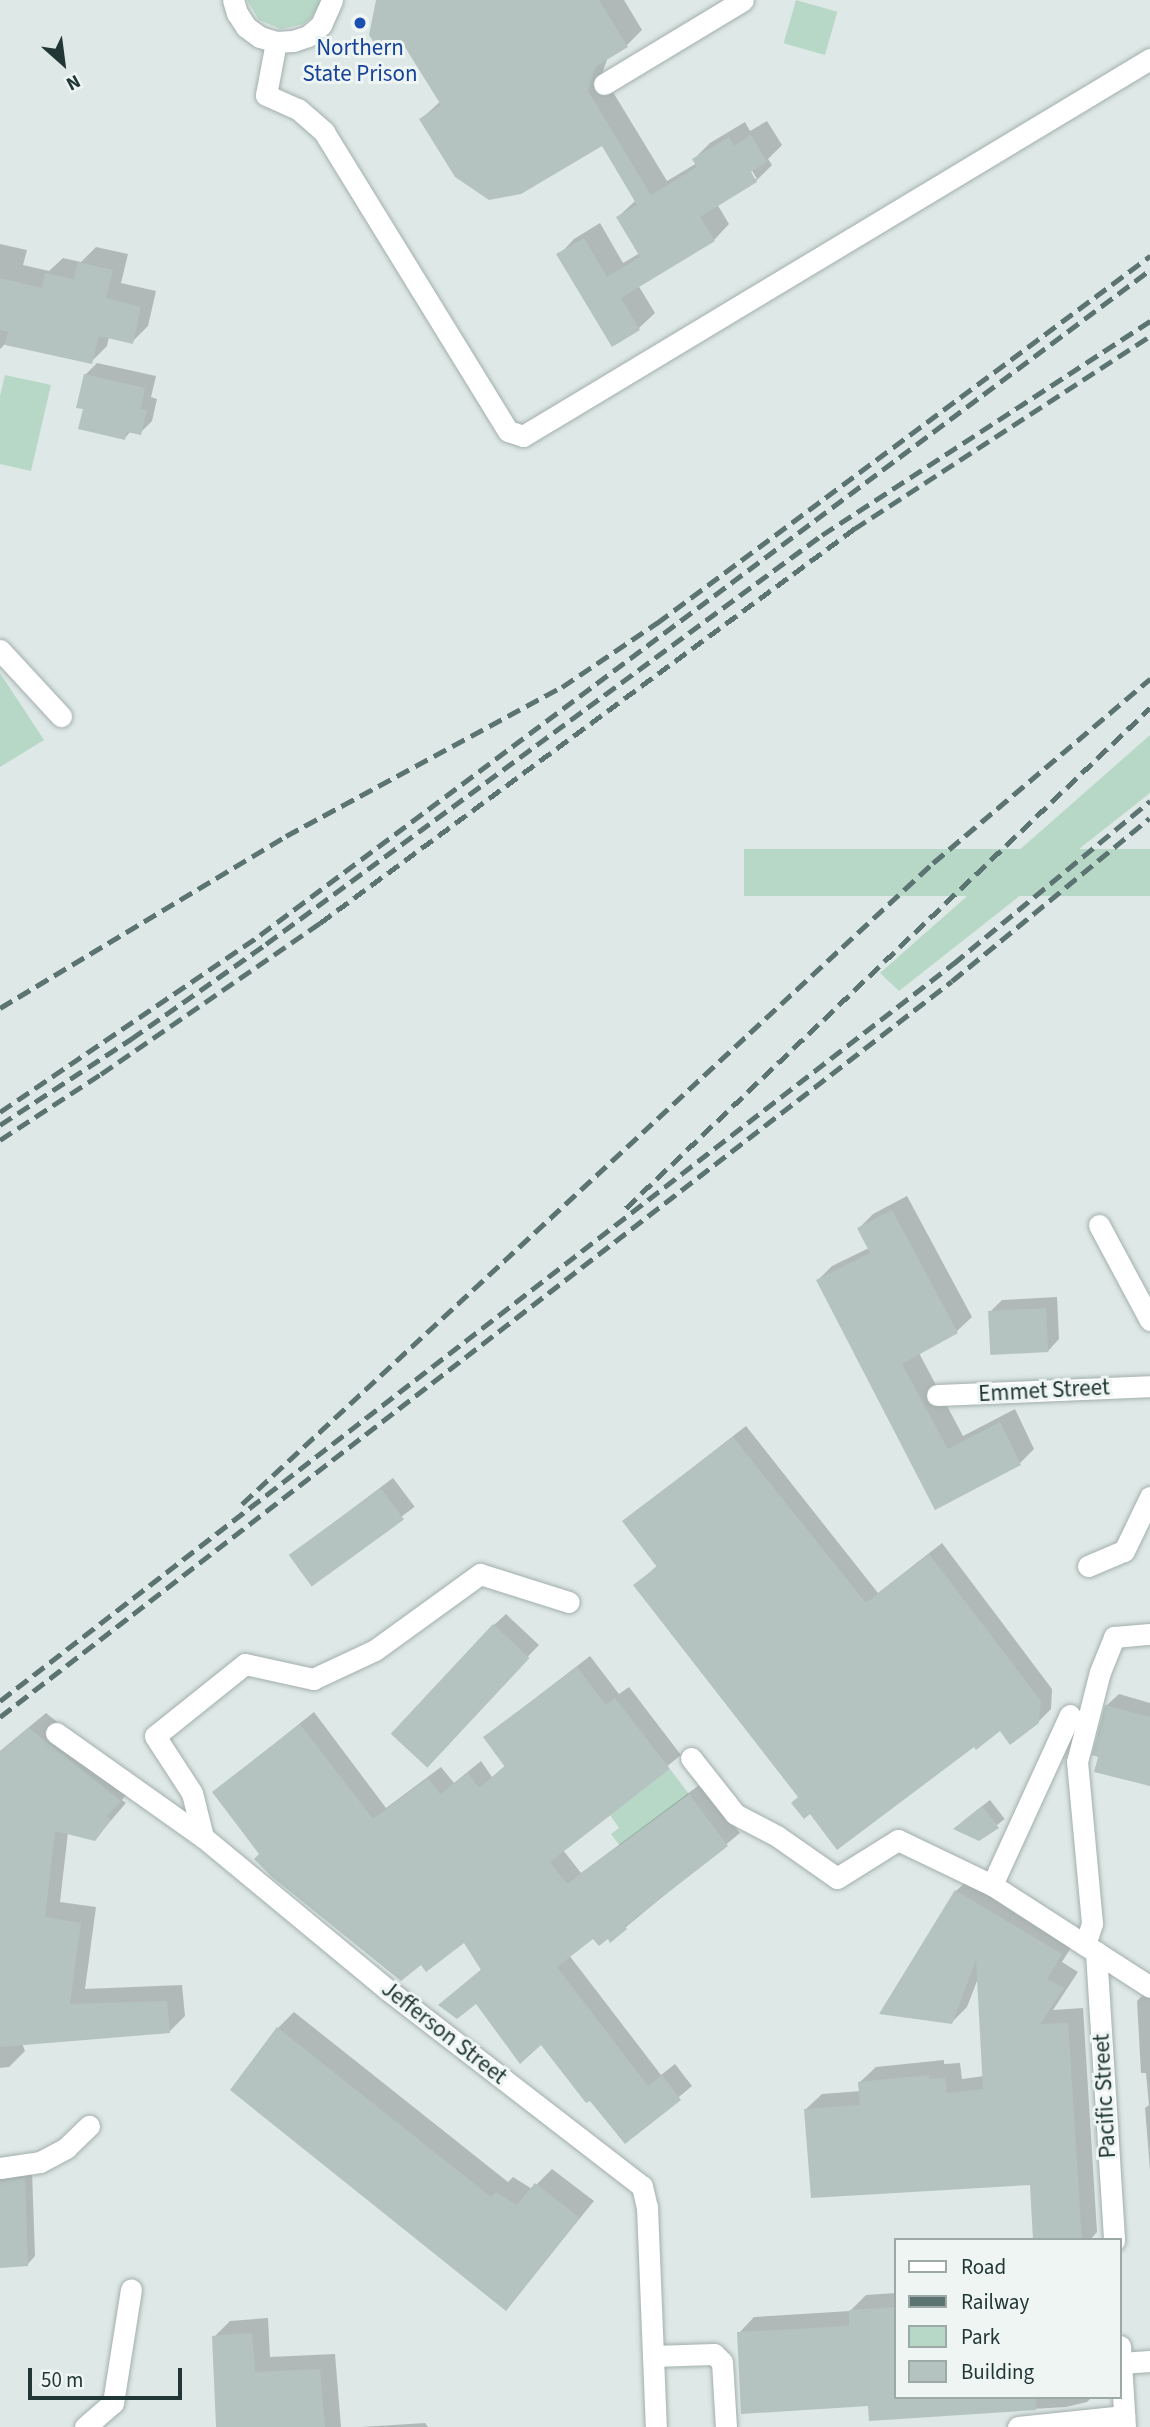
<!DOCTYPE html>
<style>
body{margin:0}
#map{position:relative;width:1150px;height:2427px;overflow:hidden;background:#dee8e6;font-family:"Source Sans 3",sans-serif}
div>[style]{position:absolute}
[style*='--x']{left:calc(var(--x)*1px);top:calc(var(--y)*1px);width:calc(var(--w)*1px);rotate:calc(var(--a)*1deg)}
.green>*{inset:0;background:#b8d8c7;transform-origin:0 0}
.shadow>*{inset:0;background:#0003;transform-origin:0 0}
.building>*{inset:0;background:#b4c3bf;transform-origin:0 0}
.roads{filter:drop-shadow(0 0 2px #a2afad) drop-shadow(0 0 2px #a2afad)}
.minor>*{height:21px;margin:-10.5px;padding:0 10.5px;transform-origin:10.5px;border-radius:10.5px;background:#fff}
.rail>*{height:5px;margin-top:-2.5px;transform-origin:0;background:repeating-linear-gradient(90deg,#5b7371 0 14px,transparent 0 21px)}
.dots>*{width:19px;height:19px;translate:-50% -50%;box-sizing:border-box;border:4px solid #eef5f3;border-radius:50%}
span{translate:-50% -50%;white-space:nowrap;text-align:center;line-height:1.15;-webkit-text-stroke:6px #eef5f3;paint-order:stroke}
.transit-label{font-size:23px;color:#164399}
.street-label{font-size:23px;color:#213735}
.legend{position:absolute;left:894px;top:2238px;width:228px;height:161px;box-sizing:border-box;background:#eef5f3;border:2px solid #9ca9a7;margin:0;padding:9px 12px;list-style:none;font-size:21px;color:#213735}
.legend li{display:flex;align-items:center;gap:14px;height:35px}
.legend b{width:35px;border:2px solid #9ca9a7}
.north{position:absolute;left:28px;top:28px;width:70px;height:70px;-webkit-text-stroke:5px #eef5f3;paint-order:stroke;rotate:152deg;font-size:19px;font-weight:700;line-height:28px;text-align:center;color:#213735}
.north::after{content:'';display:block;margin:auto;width:24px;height:32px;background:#213735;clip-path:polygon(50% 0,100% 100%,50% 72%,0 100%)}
.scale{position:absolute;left:28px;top:2368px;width:154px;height:32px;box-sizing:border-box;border:4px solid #213735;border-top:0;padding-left:9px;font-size:21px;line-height:24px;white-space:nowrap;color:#213735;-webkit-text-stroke:5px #eef5f3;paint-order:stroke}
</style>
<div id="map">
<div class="green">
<i style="clip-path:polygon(247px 0,321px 0,312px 17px,303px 24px,281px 29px,259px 20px)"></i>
<i style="left:796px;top:0;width:43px;height:45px;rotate:16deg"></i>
<i style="clip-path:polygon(5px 375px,51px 385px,31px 471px,0 464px,0 396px)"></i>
<i style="clip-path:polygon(0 673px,44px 740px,0 767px)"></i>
<i style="clip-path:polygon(1150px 735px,1150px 793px,899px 991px,880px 973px)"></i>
<i style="left:1150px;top:849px;width:47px;height:406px;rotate:90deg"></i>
<i style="clip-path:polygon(670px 1769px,689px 1794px,620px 1846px,611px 1834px,619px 1828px,610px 1815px)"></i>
</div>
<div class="shadow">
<i style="clip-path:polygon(evenodd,378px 0,624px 0,642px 30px,626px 46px,608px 57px,602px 74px,667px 181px,697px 163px,694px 159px,710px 143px,745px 122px,750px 131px,767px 121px,782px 145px,768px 159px,772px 165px,756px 181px,717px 204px,729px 224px,714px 240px,638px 285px,655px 313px,639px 328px,613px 344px,559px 255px,574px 239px,600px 223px,623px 263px,640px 253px,618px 217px,636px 200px,602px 144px,421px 119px,441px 101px,378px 0,748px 164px,757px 179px,753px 179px,748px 164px)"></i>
<i style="clip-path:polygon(0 244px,27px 250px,23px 265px,49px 271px,63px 258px,81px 262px,96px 247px,128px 254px,121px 283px,156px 291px,148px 326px,132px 342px,109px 337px,107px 346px,91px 362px,6px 343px,0 349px)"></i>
<i style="clip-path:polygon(97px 363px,156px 376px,151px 397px,157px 399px,152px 421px,140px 433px,131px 431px,125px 438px,85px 408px,85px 375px)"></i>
<i style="clip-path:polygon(907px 1196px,972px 1317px,957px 1331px,919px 1353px,963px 1436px,1015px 1409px,1034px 1449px,1020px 1463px,936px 1507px,818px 1280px,832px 1266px,869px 1248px,859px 1228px,873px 1214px)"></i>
<i style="clip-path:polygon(1057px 1297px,1059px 1339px,1048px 1351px,990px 1312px,1002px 1300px)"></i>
<i style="clip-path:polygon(746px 1426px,878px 1593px,942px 1543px,1052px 1689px,1051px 1709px,1038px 1722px,1000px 1729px,800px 1797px,635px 1585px,658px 1565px,624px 1521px)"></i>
<i style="left:393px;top:1478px;width:36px;height:128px;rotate:53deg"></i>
<i style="clip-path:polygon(506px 1614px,539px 1645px,424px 1764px,494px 1625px)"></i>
<i style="clip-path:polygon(590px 1656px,619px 1694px,629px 1687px,681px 1755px,563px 1850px,581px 1873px,702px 1783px,740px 1833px,626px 1927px,608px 1936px,593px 1937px,569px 1955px,661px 2075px,675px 2064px,692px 2086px,625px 2142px,541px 2043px,476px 2002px,440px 2004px,483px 1968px,464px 1941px,421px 1962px,261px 1854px,214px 1792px,314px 1712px,386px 1808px,441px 1767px,454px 1783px,481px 1761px,492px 1777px,506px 1765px,485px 1737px)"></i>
<i style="clip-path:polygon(1119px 1694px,1150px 1703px,1150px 1785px,1094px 1754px,1107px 1705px)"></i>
<i style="clip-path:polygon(46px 1713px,135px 1784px,122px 1800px,126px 1803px,95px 1839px,68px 1832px,60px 1902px,96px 1907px,85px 1989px,182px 1985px,185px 2016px,169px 2032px,22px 2043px,25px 2051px,9px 2067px,0 2068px,0 1751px)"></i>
<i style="left:990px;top:1800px;width:24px;height:34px;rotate:52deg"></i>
<i style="clip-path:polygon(972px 1876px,1077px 1938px,1062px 1962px,1078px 1972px,1053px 2010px,1083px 2008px,1097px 2232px,1090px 2240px,1035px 2240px,1032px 2183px,806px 2109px,822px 2094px,861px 2091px,860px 2082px,876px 2067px,944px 2060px,944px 2064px,960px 2063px,962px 2079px,984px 2076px,979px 1976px,967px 2007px,952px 2022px,956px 1891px)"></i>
<i style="clip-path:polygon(1150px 1988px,1150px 2170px,1145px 2108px,1149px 2105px,1146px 2073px,1141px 2073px,1137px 2001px)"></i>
<i style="clip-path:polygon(294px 2012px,508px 2182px,513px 2177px,532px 2189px,552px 2169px,594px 2201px,506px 2308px,278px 2028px)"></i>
<i style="clip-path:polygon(32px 2171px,35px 2256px,28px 2264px,0 2267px,0 2176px)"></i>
<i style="clip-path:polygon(896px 2293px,896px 2397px,1092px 2397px,1087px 2402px,1066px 2407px,871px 2419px,869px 2404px,739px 2333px,754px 2317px,850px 2311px,866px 2295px)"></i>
<i style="clip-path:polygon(268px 2318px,270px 2357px,335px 2354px,341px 2427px,219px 2427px,214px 2337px,230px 2321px)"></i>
<i style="clip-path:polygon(425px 2423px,428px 2427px,361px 2427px)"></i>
</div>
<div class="building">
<i style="clip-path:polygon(376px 0,599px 0,628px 47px,595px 67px,588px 91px,651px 195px,697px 167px,692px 159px,729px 137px,734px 146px,751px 135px,767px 162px,751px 172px,757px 182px,700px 217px,715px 241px,621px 298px,640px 330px,612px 347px,556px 254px,584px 238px,607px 277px,640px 257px,616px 217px,637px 205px,602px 146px,521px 194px,489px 200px,455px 177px,419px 119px,441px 105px,403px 44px,383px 57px,369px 35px)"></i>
<i style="clip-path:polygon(78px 262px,113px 270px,106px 298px,141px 307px,133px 344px,99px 336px,92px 364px,5px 345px,8px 332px,0 330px,0 278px,42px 288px,45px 273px,74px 279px)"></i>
<i style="clip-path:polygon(84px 374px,145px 388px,141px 409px,147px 410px,141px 435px,127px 432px,125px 440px,78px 429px,83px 409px,76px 408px)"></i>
<i style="clip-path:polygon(892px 1210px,958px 1333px,902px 1364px,948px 1449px,1000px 1422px,1021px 1465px,935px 1510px,816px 1280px,870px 1253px,857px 1228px)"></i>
<i style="left:1046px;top:1308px;width:44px;height:58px;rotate:87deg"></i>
<i style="clip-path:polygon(733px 1437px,866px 1603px,929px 1554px,1041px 1701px,1039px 1723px,1010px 1745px,1000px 1731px,976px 1750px,974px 1747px,837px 1850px,810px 1814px,804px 1819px,791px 1803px,798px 1797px,633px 1585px,657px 1567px,622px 1521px)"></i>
<i style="left:381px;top:1488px;width:39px;height:114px;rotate:54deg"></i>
<i style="left:493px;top:1624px;width:50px;height:150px;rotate:43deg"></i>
<i style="clip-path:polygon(577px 1667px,606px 1705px,615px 1698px,670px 1769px,550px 1862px,567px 1884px,689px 1794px,728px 1846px,625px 1926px,627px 1929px,610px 1943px,608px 1939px,599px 1946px,593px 1939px,557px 1967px,648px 2086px,662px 2075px,681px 2100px,625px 2144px,590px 2101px,586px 2103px,541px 2045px,520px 2064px,476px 2004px,457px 2019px,438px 2005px,481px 1970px,464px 1943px,426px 1972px,421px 1965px,401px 1981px,272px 1877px,254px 1859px,259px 1854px,212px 1792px,300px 1724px,373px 1819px,428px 1778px,440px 1794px,468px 1773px,479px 1788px,505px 1767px,483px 1737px)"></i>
<i style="clip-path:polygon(1105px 1705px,1150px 1717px,1150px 1786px,1094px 1772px,1098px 1757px,1092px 1755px)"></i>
<i style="clip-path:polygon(29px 1728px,121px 1801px,107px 1816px,111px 1820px,95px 1841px,55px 1831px,45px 1917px,81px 1923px,70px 2004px,167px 2001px,170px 2033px,0 2047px,0 1751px)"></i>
<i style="clip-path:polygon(982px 1806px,999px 1828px,979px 1841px,953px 1829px)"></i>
<i style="clip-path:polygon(955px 1890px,1062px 1954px,1047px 1979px,1064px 1988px,1040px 2024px,1068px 2023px,1082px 2240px,1033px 2240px,1030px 2185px,811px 2198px,804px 2109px,860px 2105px,858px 2082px,929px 2075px,929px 2079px,945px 2078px,947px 2093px,983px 2089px,976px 1960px,952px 2024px,879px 2014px)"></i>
<i style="clip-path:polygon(277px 2027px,491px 2197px,496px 2192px,517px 2205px,535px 2183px,580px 2218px,506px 2311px,230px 2090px)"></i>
<i style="clip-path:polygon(25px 2178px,28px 2266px,0 2268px,0 2181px)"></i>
<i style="clip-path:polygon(896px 2307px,896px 2397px,1036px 2397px,1036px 2410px,869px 2421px,868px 2406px,741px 2414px,737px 2332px,849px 2326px,849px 2310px)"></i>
<i style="clip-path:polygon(252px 2333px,255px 2372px,320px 2369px,325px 2427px,216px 2427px,212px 2336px)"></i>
</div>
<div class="roads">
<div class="minor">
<i style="--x:233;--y:0;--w:14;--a:73"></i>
<i style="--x:237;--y:13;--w:17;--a:57"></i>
<i style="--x:246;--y:27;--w:17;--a:36"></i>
<i style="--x:260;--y:37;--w:17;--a:17"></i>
<i style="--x:276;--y:42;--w:17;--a:-3"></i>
<i style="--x:293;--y:41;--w:16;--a:-18"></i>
<i style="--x:308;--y:36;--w:17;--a:-40"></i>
<i style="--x:321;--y:25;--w:27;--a:-66"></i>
<i style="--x:276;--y:42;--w:54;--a:100.7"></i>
<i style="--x:266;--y:95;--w:35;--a:24"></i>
<i style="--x:298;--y:109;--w:35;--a:41"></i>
<i style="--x:324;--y:132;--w:351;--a:58.4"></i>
<i style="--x:508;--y:431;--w:16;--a:18"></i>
<i style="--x:523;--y:436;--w:732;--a:-31.02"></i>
<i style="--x:604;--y:84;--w:162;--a:-31.1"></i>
<i style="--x:0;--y:650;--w:90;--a:47.3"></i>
<i style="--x:1099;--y:1225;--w:108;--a:61.8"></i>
<i style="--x:937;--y:1395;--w:213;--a:-2.4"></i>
<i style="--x:1088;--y:1566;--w:39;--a:-23"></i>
<i style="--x:1124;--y:1551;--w:60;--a:-64.3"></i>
<i style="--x:56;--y:1733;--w:180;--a:35.3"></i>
<i style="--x:203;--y:1837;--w:240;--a:39.6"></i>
<i style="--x:388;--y:1990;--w:321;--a:37.7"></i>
<i style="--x:642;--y:2186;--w:22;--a:77"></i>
<i style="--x:647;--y:2207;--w:220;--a:87.7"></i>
<i style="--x:691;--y:1758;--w:71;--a:51.8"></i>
<i style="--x:735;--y:1814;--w:47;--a:27.6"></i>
<i style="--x:777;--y:1836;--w:73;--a:35"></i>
<i style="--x:837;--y:1878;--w:72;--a:-31.9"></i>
<i style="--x:898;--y:1840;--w:104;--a:25.6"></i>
<i style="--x:992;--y:1885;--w:188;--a:32.8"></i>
<i style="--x:203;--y:1837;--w:45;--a:-104"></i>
<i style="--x:192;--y:1793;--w:68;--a:-123"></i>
<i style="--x:155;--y:1736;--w:115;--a:-38.7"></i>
<i style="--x:245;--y:1664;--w:70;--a:12.4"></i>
<i style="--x:313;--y:1679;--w:68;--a:-25.1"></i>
<i style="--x:375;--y:1650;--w:130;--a:-35.9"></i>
<i style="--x:480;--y:1574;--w:93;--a:17.5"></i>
<i style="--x:992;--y:1885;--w:187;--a:-65.4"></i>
<i style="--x:1085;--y:1945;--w:23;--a:-72"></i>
<i style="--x:1092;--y:1923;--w:162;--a:-95.3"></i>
<i style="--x:1077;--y:1762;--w:93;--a:-75.7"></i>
<i style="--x:1100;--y:1672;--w:38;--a:-68"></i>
<i style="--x:1114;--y:1637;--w:36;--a:-5"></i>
<i style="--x:1096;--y:1952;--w:289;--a:86.4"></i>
<i style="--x:0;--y:2168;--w:40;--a:-8.5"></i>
<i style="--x:40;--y:2162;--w:30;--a:-28"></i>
<i style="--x:66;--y:2148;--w:32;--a:-44"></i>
<i style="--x:1120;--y:2346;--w:81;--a:86.5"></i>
<i style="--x:653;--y:2356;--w:61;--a:-1.9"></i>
<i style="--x:714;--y:2354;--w:11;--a:45"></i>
<i style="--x:722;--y:2362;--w:65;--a:86.5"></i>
<i style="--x:1121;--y:2363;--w:29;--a:-4"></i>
<i style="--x:85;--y:2427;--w:37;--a:-41"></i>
<i style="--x:113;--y:2403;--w:115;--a:-81"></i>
<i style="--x:1018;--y:2427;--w:107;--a:-5.9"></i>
</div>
</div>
<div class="rail">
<i style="--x:0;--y:1008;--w:334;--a:-31"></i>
<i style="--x:286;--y:836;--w:314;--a:-28.4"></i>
<i style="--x:562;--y:687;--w:115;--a:-34"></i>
<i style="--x:657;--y:623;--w:615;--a:-36.66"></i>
<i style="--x:0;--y:1112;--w:315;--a:-34.2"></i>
<i style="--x:260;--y:935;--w:1111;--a:-36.77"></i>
<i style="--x:0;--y:1125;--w:157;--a:-33.3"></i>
<i style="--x:131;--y:1039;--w:165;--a:-35.1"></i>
<i style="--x:266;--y:944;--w:690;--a:-36.34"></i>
<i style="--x:822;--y:535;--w:392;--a:-33.1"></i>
<i style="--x:0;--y:1140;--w:121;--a:-33.2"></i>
<i style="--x:101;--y:1074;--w:266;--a:-34.6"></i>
<i style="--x:320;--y:923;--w:664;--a:-36.42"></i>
<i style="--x:854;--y:529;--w:353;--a:-33.1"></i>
<i style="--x:626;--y:1208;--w:724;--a:-43.66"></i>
<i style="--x:242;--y:1504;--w:943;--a:-42.85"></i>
<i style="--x:933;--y:863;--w:285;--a:-40.3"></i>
<i style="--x:0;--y:1701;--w:1205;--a:-37.72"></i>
<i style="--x:953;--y:964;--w:256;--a:-39.6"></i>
<i style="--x:0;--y:1717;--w:1203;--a:-37.71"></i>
<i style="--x:952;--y:981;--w:256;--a:-39.5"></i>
</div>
<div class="dots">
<i style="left:360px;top:23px;background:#1a4fb4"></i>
</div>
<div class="transit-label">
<span style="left:360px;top:61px">Northern<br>State Prison</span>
</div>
<div class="street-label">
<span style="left:1044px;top:1391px;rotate:-3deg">Emmet Street</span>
<span style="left:444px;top:2033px;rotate:38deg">Jefferson Street</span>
<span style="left:1105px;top:2096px;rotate:-93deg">Pacific Street</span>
</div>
<ul class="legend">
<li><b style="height:9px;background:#fff"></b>Road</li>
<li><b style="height:9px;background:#5b7371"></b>Railway</li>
<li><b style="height:19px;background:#b8d8c7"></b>Park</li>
<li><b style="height:19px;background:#b4c3bf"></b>Building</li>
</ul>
<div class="north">N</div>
<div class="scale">50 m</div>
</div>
